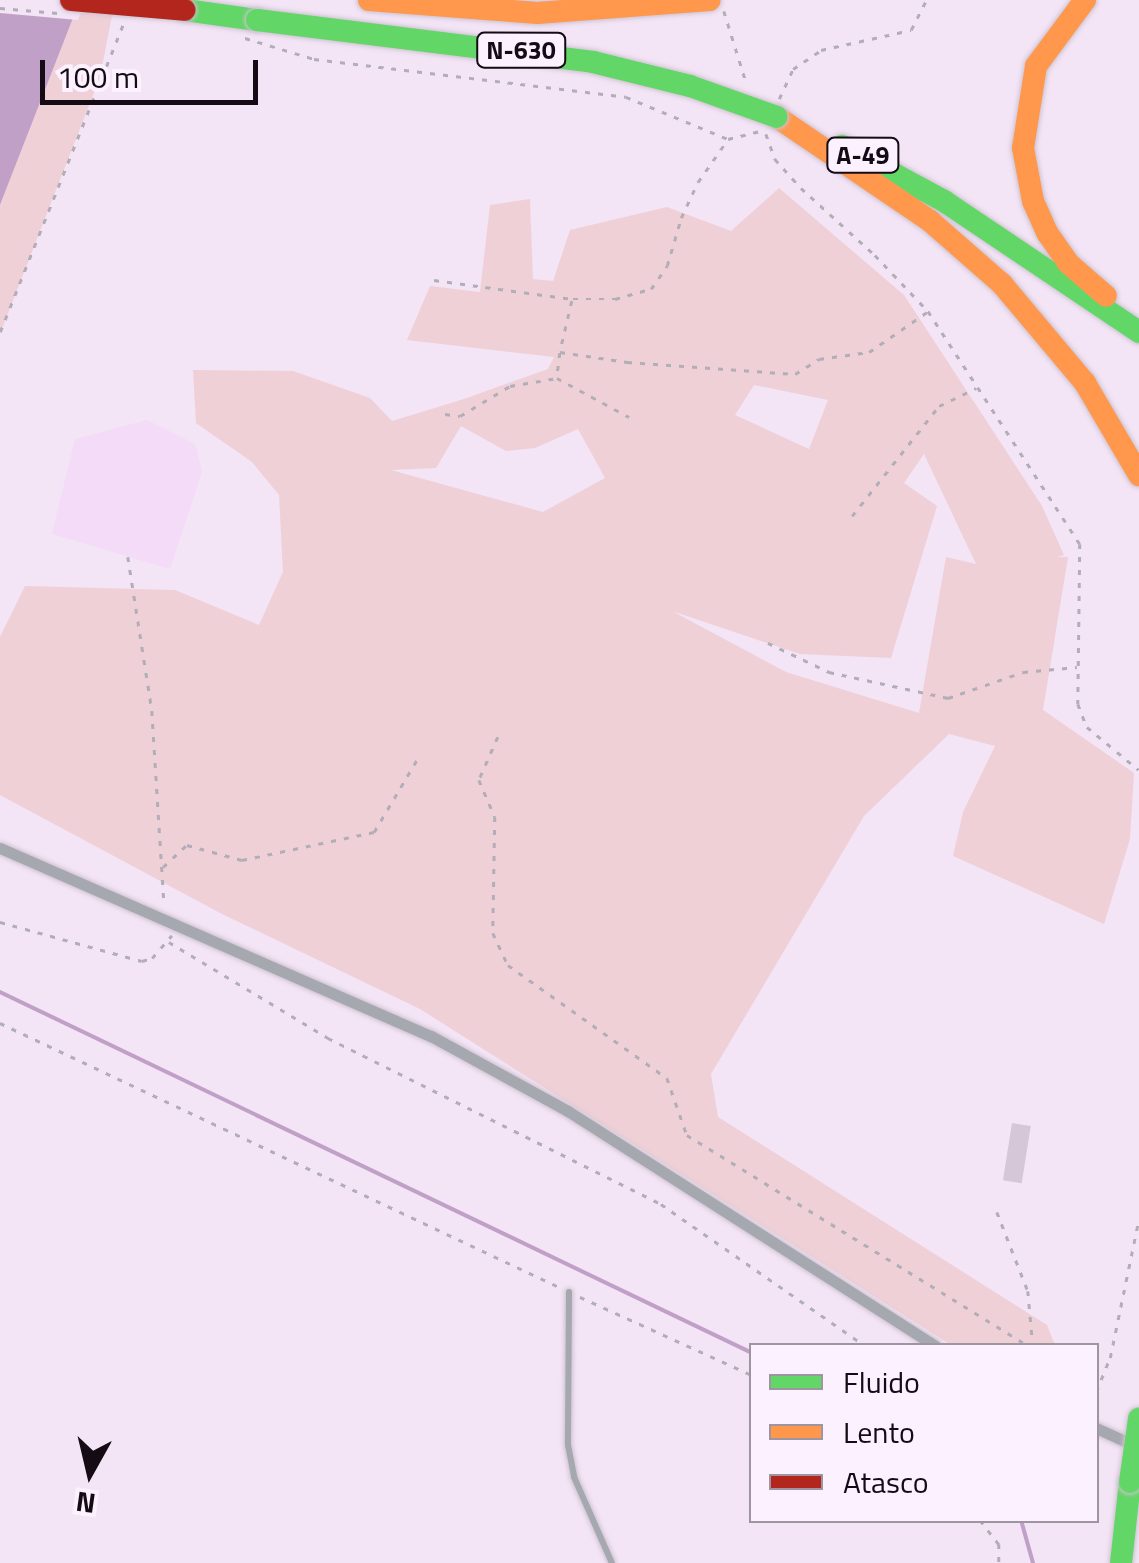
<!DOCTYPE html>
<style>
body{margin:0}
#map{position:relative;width:1139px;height:1563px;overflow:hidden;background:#f3e4f6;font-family:"Titillium Web",sans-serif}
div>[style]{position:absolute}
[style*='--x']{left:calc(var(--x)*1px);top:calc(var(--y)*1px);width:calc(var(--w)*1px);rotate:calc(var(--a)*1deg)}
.built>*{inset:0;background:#f4dbf8}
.green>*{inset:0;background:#efd0d7}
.water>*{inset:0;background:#c1a0c7}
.pier>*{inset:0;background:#f3e4f6}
.stream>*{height:4px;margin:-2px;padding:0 2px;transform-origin:2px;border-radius:2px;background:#c1a0c7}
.building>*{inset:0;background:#d5c6d8;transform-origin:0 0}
.path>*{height:2.5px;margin-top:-1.25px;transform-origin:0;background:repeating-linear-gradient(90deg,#b2aeb7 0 5px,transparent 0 13px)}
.roads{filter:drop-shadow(0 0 2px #cec3d0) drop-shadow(0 0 2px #cec3d0)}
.lane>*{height:6px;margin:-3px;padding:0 3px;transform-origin:3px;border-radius:3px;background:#a6a8af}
.street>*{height:11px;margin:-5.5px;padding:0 5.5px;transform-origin:5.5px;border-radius:5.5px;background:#a6a8af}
.fast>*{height:22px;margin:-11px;padding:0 11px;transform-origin:11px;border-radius:11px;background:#63d668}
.slow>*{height:22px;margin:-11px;padding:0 11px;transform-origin:11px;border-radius:11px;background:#ff974d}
.path-bridge>*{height:2.5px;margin-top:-1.25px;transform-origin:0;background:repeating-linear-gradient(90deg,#b2aeb7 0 5px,transparent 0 13px)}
.bridges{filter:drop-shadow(0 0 2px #cec3d0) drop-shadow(0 0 2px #cec3d0)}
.fast-bridge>*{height:22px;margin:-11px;padding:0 11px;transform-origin:11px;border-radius:11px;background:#63d668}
.slow-bridge>*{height:22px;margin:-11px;padding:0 11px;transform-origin:11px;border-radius:11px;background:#ff974d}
.jam-bridge>*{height:22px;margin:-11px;padding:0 11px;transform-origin:11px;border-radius:11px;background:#b3261e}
span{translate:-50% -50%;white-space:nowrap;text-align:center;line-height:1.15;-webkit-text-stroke:10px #fcf1fe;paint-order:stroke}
.shield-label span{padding:2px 8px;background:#fcf1fe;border:2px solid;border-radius:8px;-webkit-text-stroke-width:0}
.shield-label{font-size:25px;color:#140b15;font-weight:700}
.legend{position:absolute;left:749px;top:1343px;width:350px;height:180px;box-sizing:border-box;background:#fcf1fe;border:2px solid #9f95a1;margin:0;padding:12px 18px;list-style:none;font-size:30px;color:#140b15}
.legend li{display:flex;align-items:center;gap:20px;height:50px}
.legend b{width:50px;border:2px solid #9f95a1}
.north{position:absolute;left:40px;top:1423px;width:100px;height:100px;-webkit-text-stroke:8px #fcf1fe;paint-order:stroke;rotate:188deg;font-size:28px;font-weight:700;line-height:40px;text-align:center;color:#140b15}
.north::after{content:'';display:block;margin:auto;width:35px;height:45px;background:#140b15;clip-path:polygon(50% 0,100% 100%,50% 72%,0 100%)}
.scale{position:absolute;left:40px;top:60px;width:218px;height:45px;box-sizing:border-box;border:5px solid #140b15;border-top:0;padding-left:12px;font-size:30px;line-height:35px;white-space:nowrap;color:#140b15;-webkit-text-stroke:8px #fcf1fe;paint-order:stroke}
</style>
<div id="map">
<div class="built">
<i style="clip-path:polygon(147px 420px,195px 444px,202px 472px,170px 569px,52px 534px,75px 439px)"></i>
</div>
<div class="green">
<i style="clip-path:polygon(80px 0,115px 0,100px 77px,0 334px,0 205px)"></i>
<i style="clip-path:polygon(evenodd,779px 188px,904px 295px,1042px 506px,1064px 555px,1057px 557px,1068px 557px,1043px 710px,1134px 773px,1130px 839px,1104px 924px,953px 856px,963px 812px,995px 746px,949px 734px,864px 816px,711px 1074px,718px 1117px,1047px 1325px,1055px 1345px,951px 1345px,420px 1009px,222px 914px,0 795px,0 637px,25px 586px,175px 590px,259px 625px,283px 572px,279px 495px,252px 462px,196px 423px,193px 370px,293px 371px,370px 398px,392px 421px,464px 399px,548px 369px,554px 357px,407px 340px,430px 286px,480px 292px,490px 205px,530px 199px,533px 279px,553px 281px,570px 230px,667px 207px,731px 231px,779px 188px,754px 385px,828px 400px,809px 449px,735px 415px,754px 385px,779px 188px,461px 426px,506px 451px,535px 448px,578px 429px,605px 478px,543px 512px,391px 470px,436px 468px,461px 426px,779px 188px,924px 454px,976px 564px,946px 557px,919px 713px,786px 672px,672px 611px,800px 654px,891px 658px,937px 506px,904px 483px,924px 454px)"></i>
</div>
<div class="water">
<i style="clip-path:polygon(0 0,80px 0,0 205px)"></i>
</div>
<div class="pier">
<i style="clip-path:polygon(0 0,85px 0,78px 20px,0 13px)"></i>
</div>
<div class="stream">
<i style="--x:0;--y:992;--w:834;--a:25.64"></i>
<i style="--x:1021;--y:1520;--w:45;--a:74.4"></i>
</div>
<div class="building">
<i style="left:1012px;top:1123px;width:19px;height:58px;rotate:9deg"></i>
</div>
<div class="path">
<i style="--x:724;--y:11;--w:77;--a:72.7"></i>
<i style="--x:245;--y:38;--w:72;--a:16.9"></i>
<i style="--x:314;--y:59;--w:314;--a:6.9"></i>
<i style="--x:626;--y:97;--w:110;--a:22.4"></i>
<i style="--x:779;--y:99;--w:33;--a:-65"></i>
<i style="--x:793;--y:69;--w:34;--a:-34"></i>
<i style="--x:821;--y:50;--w:92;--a:-12.5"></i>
<i style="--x:911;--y:30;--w:34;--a:-63"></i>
<i style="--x:766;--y:134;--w:27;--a:70"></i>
<i style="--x:775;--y:159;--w:39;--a:48"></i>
<i style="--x:801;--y:188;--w:100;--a:42.2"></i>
<i style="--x:875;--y:255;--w:77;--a:46.6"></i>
<i style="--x:928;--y:311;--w:278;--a:56.9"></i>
<i style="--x:1080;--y:544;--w:160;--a:90.7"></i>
<i style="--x:1078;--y:704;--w:25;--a:69"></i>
<i style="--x:1087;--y:727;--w:67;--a:39.6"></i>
<i style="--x:434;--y:280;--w:140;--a:7.8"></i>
<i style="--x:573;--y:299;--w:42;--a:0"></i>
<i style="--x:615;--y:299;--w:37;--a:-16"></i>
<i style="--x:651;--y:289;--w:28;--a:-55"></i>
<i style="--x:667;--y:266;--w:50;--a:-73.7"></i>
<i style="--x:681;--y:218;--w:40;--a:-65"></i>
<i style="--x:698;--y:182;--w:52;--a:-55.1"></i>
<i style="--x:728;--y:139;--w:33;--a:-14"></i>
<i style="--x:572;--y:301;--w:52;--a:103.2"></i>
<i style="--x:560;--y:352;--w:68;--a:8.5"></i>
<i style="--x:627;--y:362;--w:168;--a:4.1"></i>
<i style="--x:795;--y:374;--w:28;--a:-32"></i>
<i style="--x:819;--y:359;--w:50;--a:-8"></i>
<i style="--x:869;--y:352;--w:70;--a:-34.6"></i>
<i style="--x:0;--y:332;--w:332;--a:-68.2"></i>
<i style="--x:560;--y:353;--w:25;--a:97"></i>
<i style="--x:557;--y:378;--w:82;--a:28.4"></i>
<i style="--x:445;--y:414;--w:15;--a:8"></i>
<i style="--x:460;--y:416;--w:58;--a:-31"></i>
<i style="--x:510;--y:386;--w:48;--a:-9.7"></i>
<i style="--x:852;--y:516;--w:140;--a:-51.7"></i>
<i style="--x:939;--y:406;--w:41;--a:-25.9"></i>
<i style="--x:128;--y:557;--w:156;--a:81.1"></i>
<i style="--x:152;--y:711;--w:192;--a:86.4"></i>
<i style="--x:768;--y:643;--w:68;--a:25.4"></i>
<i style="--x:829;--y:672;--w:122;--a:12.3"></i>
<i style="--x:948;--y:698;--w:79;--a:-19.1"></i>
<i style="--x:1023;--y:672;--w:54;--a:-5.3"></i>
<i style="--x:498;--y:737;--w:47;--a:113.8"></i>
<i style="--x:479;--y:780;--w:40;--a:66.6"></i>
<i style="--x:495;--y:817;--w:116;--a:91"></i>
<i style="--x:493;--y:933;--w:35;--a:65"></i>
<i style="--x:508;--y:965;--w:195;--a:35.4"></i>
<i style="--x:667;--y:1078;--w:60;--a:70.7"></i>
<i style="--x:687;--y:1135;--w:402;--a:31.7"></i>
<i style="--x:163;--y:867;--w:33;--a:-43"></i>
<i style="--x:187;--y:845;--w:57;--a:15.3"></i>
<i style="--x:242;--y:860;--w:135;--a:-12"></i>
<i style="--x:374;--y:832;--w:86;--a:-59.3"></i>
<i style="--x:0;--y:922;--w:147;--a:15.4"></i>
<i style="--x:142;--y:961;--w:10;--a:-17"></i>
<i style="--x:152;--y:958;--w:30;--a:-49"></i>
<i style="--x:169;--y:942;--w:186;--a:31.1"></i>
<i style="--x:328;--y:1038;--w:372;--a:26.5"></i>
<i style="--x:661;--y:1204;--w:249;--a:34.8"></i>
<i style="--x:0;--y:1023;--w:618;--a:25.28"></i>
<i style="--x:997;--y:1212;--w:85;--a:68.6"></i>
<i style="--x:1028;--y:1291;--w:55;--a:84.8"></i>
<i style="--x:580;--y:1297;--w:189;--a:24.4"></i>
<i style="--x:1096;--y:1392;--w:37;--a:-68"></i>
<i style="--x:1110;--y:1358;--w:143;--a:-78.3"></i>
<i style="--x:980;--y:1520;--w:31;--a:52"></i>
<i style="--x:999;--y:1544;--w:19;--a:90"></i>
</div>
<div class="roads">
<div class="lane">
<i style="--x:569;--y:1292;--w:153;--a:90.4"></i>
<i style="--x:568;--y:1445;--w:33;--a:79"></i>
<i style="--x:574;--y:1477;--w:94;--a:66.2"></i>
</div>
<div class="street">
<i style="--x:0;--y:848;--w:470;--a:23.6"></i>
<i style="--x:431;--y:1036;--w:156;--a:28.7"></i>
<i style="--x:568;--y:1111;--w:436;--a:32.6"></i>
<i style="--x:1096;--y:1428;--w:46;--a:24.3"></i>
</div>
<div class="fast">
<i style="--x:185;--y:10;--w:73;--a:7.9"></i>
<i style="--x:842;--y:146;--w:116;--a:28.3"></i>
<i style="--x:944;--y:201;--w:235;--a:33.9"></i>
<i style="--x:1121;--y:1563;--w:81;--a:-83.7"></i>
</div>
<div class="slow">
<i style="--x:1085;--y:0;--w:82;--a:126.6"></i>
<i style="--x:1036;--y:66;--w:83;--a:99"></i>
<i style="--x:1023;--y:148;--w:54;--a:79.3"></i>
<i style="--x:1033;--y:201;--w:36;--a:66"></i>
<i style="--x:1048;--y:234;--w:35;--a:55"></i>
<i style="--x:1068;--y:263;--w:50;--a:41"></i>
<i style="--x:777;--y:117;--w:185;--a:34.2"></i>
<i style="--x:930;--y:221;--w:96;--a:41.2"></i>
<i style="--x:1002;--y:284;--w:129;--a:50"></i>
<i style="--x:1085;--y:383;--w:107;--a:59.6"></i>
</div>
</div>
<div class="path-bridge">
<i style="--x:0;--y:8;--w:58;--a:4.9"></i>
</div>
<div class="bridges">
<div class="fast-bridge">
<i style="--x:257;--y:20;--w:339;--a:7.1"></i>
<i style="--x:593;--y:62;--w:100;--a:13.9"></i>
<i style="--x:690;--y:86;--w:92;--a:19.6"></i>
<i style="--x:1130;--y:1482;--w:64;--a:-81.9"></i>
</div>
<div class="slow-bridge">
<i style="--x:369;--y:0;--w:169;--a:4.4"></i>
<i style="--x:537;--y:13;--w:173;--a:-4.3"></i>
</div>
<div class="jam-bridge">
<i style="--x:71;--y:0;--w:114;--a:5"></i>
</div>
</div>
<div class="shield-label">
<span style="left:521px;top:50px">N-630</span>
<span style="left:863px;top:155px">A-49</span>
</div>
<ul class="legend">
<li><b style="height:12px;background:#63d668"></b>Fluido</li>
<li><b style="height:12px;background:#ff974d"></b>Lento</li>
<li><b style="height:12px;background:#b3261e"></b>Atasco</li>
</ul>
<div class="north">N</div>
<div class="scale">100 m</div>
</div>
